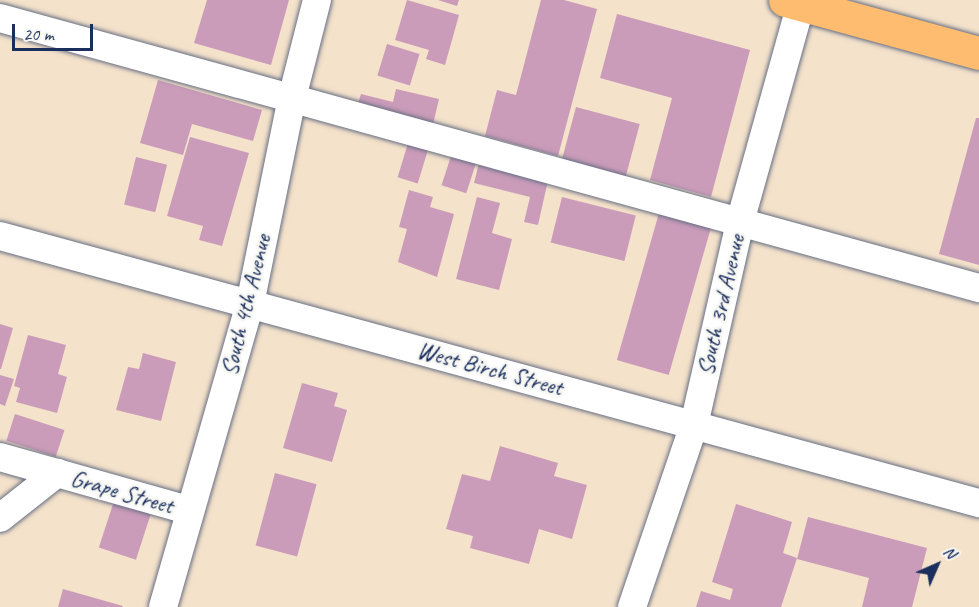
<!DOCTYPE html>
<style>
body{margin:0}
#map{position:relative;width:979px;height:607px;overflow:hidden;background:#f4e2ca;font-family:Caveat,sans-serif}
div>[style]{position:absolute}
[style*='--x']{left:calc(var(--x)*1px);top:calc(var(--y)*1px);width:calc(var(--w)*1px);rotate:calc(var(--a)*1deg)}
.building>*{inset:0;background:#ca9cb9;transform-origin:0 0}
.roads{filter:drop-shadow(0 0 2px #676e84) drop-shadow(0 0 2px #676e84)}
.minor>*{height:28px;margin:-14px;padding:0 14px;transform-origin:14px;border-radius:14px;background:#fff}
.major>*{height:33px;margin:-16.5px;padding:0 16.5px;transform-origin:16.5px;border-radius:16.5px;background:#fdbc6f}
span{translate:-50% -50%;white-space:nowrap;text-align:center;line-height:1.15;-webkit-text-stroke:5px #f6f6f2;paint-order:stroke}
.street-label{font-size:24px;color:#1b2f5e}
.north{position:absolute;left:907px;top:535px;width:60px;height:60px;-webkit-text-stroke:4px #f6f6f2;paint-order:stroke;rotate:45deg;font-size:16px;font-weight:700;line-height:24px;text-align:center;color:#1b2f5e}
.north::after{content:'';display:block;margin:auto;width:21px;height:27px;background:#1b2f5e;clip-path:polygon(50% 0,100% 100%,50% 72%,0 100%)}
.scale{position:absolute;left:12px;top:24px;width:81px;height:27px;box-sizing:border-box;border:3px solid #1b2f5e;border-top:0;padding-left:8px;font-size:18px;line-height:21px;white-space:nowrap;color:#1b2f5e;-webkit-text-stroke:4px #f6f6f2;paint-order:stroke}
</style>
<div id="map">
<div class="building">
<i style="clip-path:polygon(207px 0,289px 0,271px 65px,194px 43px)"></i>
<i style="clip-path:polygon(407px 0,459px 15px,445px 65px,426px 59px,429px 50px,395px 40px)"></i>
<i style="clip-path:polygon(438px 0,459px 0,457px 6px)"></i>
<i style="clip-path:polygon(541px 0,564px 0,597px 9px,558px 156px,485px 136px,497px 90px,516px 95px)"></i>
<i style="clip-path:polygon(617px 14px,750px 50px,711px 197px,650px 180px,672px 98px,600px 78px)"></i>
<i style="left:387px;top:44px;width:34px;height:33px;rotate:17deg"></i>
<i style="clip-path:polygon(158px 80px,262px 110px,253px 141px,192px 124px,183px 155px,140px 143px)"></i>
<i style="clip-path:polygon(396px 89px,439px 99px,431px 133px,355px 113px,361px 94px,393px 102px)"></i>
<i style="left:576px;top:107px;width:66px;height:55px;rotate:15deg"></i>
<i style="clip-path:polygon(976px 118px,979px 118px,979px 265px,939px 254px)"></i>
<i style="clip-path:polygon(190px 137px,249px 153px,222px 246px,199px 240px,203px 226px,167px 216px)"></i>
<i style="left:409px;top:140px;width:21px;height:39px;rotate:17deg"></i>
<i style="left:452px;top:153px;width:26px;height:34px;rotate:18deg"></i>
<i style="left:136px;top:157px;width:32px;height:49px;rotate:14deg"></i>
<i style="clip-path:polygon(480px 159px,549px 176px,538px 225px,524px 222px,530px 197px,474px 183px)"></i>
<i style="clip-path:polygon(409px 190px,433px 197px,430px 207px,454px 214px,437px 277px,398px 262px,407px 229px,399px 227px)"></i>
<i style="clip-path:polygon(477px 197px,500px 203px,492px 233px,512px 239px,499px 290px,456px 279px)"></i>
<i style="left:562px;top:197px;width:76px;height:47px;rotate:14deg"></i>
<i style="left:659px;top:213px;width:54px;height:153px;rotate:16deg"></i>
<i style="clip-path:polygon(0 324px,13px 328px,1px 369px,0 369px)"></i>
<i style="clip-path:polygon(28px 335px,66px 345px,58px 374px,67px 377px,57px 413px,16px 402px,20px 388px,14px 386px)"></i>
<i style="clip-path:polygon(143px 353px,176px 362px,161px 421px,116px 410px,128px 367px,139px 369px)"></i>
<i style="clip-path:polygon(0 375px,14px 379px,5px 406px,0 404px)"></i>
<i style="clip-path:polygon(302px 383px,338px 393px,334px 406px,347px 410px,332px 462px,283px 448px)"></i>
<i style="left:15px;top:414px;width:52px;height:28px;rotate:18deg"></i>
<i style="clip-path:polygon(500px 446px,558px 463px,554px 476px,587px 485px,572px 539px,539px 529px,529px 564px,470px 548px,473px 536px,446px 529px,462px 474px,490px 481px)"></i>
<i style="left:275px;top:473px;width:43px;height:75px;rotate:15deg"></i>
<i style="left:114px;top:501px;width:39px;height:49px;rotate:18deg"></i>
<i style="clip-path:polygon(736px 504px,792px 522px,783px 553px,797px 558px,781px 607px,696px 607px,701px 591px,730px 600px,733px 589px,712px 582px)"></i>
<i style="clip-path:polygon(808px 517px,927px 548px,912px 607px,862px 607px,869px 578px,797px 559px)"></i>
<i style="clip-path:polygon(63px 589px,123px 606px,122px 607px,58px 607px)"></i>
</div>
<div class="roads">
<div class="minor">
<i style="--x:0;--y:18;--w:1016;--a:15.42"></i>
<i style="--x:0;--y:236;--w:1015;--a:15.26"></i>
<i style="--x:0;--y:457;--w:59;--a:15.7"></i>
<i style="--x:0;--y:518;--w:73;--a:-38.3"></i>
<i style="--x:57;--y:473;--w:136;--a:15.8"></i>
<i style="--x:163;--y:607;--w:315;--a:-74"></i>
<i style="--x:250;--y:304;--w:210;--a:-78.5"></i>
<i style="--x:292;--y:98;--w:101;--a:-75.7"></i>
<i style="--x:632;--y:607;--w:192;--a:-71.2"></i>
<i style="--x:694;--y:425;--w:208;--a:-77.2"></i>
<i style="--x:740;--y:222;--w:230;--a:-74.4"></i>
</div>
<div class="major">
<i style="--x:785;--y:0;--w:201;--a:15.3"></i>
</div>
</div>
<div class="street-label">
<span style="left:246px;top:305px;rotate:-76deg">South 4th Avenue</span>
<span style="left:721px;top:305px;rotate:-77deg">South 3rd Avenue</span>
<span style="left:490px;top:369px;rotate:15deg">West Birch Street</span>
<span style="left:122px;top:492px;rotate:16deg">Grape Street</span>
</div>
<div class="north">N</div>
<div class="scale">20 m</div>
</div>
